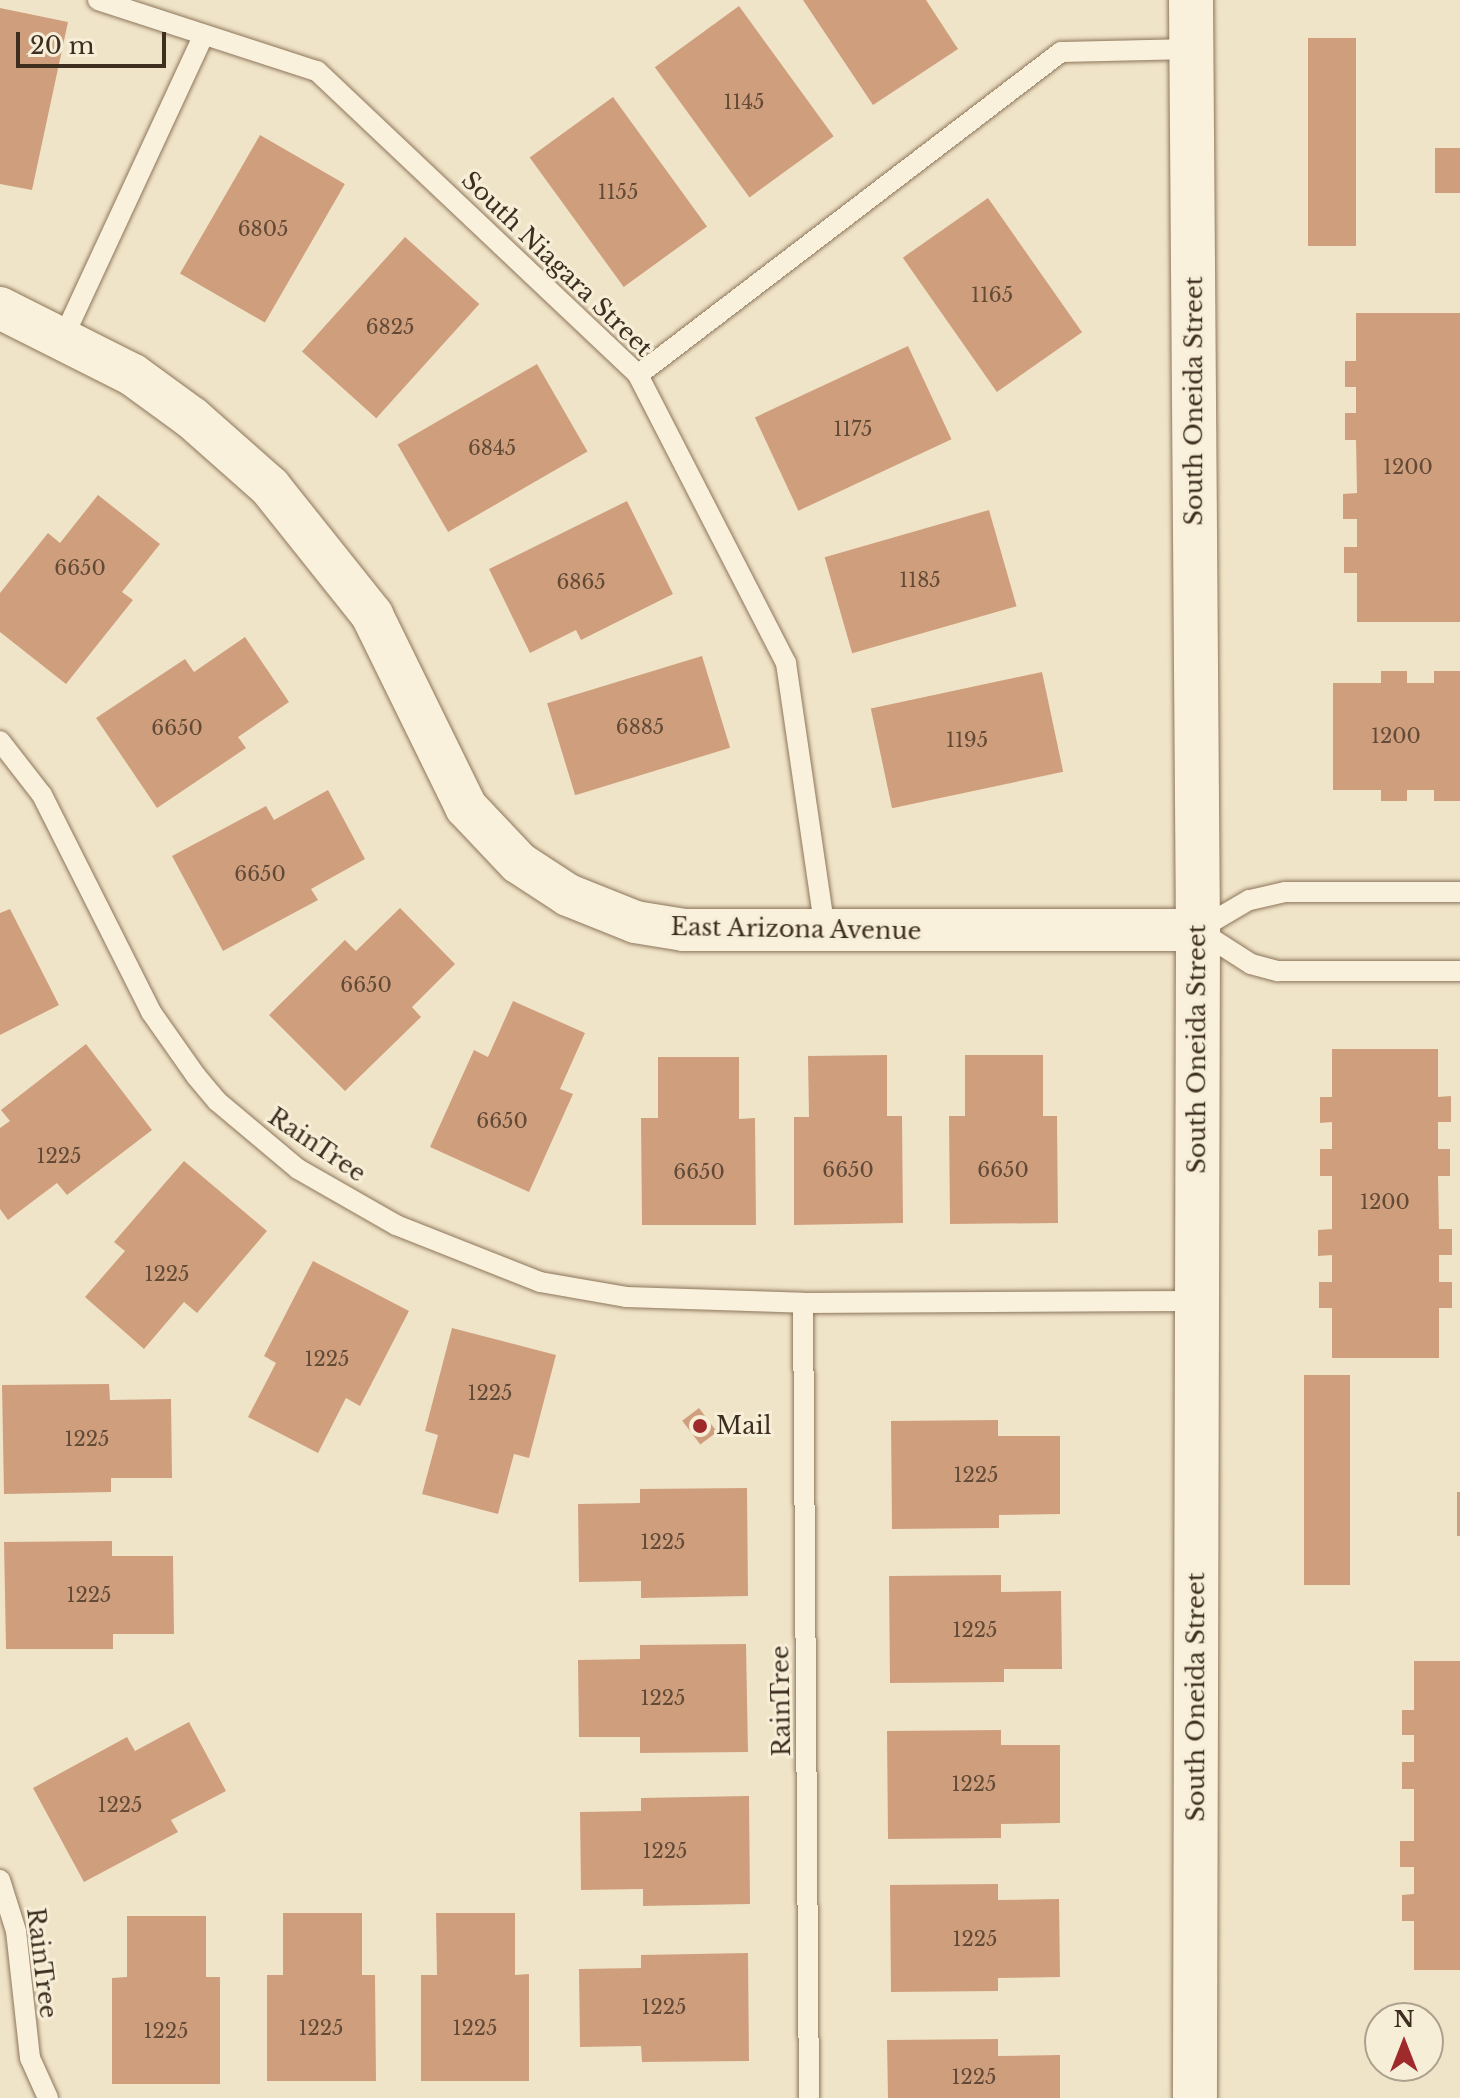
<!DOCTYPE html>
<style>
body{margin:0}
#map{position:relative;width:1460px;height:2098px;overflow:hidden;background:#f0e4c8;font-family:"Libre Baskerville",serif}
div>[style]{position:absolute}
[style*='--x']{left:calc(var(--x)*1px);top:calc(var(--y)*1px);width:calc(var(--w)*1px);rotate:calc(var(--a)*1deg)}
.building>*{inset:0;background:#cf9f7d;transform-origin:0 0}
.roads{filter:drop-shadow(0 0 2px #8d765c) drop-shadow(0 0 2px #8d765c)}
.service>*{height:20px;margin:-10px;padding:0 10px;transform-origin:10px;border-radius:10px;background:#faf1dc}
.minor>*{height:42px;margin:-21px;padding:0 21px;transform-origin:21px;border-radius:21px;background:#faf1dc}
.tertiary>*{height:44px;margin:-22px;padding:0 22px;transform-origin:22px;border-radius:22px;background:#faf1dc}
.dots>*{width:22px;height:22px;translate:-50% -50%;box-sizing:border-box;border:4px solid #f7eed8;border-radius:50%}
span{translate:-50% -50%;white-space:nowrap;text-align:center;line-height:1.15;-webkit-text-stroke:6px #f7eed8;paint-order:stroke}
.number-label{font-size:20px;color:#624a37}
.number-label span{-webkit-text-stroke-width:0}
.street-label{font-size:24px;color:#3d2e20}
.poi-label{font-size:24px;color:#3d2e20}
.left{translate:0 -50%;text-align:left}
.north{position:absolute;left:1364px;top:2002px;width:80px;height:80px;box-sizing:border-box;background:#f7eed8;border:2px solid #ada18e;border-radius:50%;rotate:0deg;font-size:22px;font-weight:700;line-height:32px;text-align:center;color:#3d2e20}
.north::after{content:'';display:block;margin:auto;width:28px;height:36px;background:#9e2a2b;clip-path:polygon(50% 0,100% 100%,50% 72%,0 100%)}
.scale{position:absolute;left:16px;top:32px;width:150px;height:36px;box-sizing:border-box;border:4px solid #3d2e20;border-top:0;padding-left:10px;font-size:24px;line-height:28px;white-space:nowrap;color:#3d2e20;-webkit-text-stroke:6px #f7eed8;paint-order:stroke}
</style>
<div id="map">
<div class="building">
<i style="clip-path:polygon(803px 0,926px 0,958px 49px,873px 105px)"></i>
<i style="left:739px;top:6px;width:161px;height:104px;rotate:54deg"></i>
<i style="clip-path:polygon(0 8px,68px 22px,32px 190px,0 184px)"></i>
<i style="left:1308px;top:38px;width:48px;height:208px"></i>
<i style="left:613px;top:97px;width:160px;height:103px;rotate:54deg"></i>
<i style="left:260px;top:135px;width:98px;height:160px;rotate:30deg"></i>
<i style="left:1435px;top:148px;width:25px;height:45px"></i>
<i style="left:988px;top:198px;width:164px;height:104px;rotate:55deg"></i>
<i style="left:405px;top:237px;width:100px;height:154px;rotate:42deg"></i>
<i style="clip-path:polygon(1356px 313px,1460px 313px,1460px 622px,1357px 622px,1357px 573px,1344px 573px,1344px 547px,1357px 547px,1357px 519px,1343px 519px,1343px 494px,1357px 493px,1356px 440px,1345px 440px,1345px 413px,1356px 413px,1356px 387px,1345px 387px,1345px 361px,1356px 361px)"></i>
<i style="left:908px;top:346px;width:103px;height:169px;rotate:65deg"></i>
<i style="left:537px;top:364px;width:101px;height:161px;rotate:60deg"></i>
<i style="clip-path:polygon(98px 495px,160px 544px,122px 592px,133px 600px,66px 684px,0 632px,0 593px,48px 533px,60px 543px)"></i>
<i style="clip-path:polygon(627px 501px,673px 594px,581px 640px,576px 630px,530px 653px,489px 569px)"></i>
<i style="left:989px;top:510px;width:100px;height:171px;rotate:74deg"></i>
<i style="clip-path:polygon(245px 637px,289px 702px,238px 737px,246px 748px,157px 808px,96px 718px,185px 659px,194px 672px)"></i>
<i style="left:702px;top:656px;width:96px;height:162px;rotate:73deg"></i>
<i style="clip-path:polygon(1381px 671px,1407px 671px,1407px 683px,1434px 683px,1434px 671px,1460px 671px,1460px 801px,1434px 801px,1434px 790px,1407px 790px,1407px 801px,1381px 801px,1381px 790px,1333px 790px,1333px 683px,1381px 683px)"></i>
<i style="left:1042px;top:672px;width:102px;height:175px;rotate:78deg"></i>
<i style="clip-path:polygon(328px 790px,365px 859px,311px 889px,318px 900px,223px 951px,172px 856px,266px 806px,274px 820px)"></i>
<i style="clip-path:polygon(400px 908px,455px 964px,412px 1007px,421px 1017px,345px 1091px,269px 1015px,345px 940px,356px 951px)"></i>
<i style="clip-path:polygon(10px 909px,59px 1005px,0 1035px,0 913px)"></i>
<i style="clip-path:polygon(513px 1001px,585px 1033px,560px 1089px,573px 1094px,529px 1192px,430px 1147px,474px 1050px,488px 1057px)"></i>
<i style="clip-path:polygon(86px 1044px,152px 1130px,67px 1195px,57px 1183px,8px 1220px,0 1209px,0 1128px,10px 1121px,1px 1110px)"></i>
<i style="clip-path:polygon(1332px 1049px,1438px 1049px,1438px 1097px,1451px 1096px,1451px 1122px,1438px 1122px,1438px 1149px,1450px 1149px,1450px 1176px,1438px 1176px,1439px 1229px,1452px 1229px,1452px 1255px,1439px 1255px,1439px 1282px,1452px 1282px,1452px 1308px,1439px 1308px,1439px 1358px,1332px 1358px,1332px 1308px,1319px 1308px,1319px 1282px,1332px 1282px,1332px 1255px,1318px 1256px,1318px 1230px,1332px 1229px,1332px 1176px,1320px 1176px,1320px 1149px,1332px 1149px,1332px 1122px,1320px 1123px,1320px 1097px,1332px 1097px)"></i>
<i style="clip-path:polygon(887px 1055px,887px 1116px,902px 1116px,903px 1223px,794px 1225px,794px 1117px,809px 1117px,808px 1056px)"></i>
<i style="clip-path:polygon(965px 1055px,1043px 1055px,1043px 1116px,1057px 1116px,1058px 1223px,950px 1224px,949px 1116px,965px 1116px)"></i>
<i style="clip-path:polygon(658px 1057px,739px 1057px,739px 1119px,755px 1118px,756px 1225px,642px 1225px,641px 1118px,658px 1118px)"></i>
<i style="clip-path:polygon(184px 1161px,267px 1231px,197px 1313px,184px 1302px,144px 1349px,85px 1297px,125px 1251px,114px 1242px)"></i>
<i style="clip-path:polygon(313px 1261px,409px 1311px,360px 1406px,346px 1398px,318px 1453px,248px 1417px,276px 1363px,264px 1356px)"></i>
<i style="clip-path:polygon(452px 1328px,556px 1355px,529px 1458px,514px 1454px,498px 1514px,422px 1494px,438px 1435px,425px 1431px)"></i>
<i style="left:1304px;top:1375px;width:46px;height:210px"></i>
<i style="clip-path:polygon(109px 1384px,110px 1400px,171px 1399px,172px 1478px,111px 1478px,111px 1492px,4px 1494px,2px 1385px)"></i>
<i style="left:699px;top:1408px;width:30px;height:21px;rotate:53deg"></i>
<i style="clip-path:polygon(998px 1420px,998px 1436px,1060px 1436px,1060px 1514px,999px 1515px,999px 1528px,892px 1529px,891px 1421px)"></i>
<i style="clip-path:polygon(747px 1488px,748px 1596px,641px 1598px,641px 1581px,579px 1582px,578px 1504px,640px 1503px,640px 1489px)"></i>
<i style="left:1457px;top:1492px;width:3px;height:44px"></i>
<i style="clip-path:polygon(112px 1541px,112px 1556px,173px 1556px,174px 1634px,113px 1634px,113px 1649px,6px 1649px,4px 1542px)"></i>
<i style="clip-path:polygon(1001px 1575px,1001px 1592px,1061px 1591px,1062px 1669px,1004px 1669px,1004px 1682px,890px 1683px,889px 1576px)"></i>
<i style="clip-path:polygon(746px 1644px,748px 1752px,640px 1753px,640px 1737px,579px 1737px,578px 1660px,640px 1659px,640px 1645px)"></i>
<i style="clip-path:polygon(1414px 1661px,1460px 1661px,1460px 1970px,1414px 1970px,1414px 1921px,1402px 1921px,1402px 1895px,1414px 1894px,1414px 1867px,1400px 1867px,1400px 1841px,1414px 1841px,1414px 1789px,1402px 1789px,1402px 1762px,1414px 1762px,1414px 1735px,1402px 1735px,1402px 1710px,1414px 1710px)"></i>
<i style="clip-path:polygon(189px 1722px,226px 1791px,171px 1820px,178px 1832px,84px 1882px,33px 1788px,127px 1737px,135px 1751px)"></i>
<i style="clip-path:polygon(1001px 1730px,1001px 1745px,1060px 1745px,1060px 1823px,1001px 1824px,1001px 1838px,888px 1839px,887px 1731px)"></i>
<i style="clip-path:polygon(749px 1796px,750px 1904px,643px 1906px,643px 1889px,581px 1890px,580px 1812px,641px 1811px,641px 1798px)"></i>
<i style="clip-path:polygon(998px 1884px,998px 1900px,1059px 1899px,1060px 1977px,998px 1978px,998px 1991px,891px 1992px,890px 1885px)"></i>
<i style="clip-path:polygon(283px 1913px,362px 1913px,362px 1975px,375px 1975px,376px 2081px,267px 2081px,267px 1975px,283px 1975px)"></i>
<i style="clip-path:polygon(436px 1913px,515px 1913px,515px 1975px,529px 1974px,529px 2081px,421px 2081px,421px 1975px,437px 1975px)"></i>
<i style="clip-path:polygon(127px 1916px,206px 1916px,206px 1977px,220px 1977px,220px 2084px,112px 2084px,112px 1978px,127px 1977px)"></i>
<i style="clip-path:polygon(748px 1953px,749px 2061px,642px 2062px,641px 2046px,580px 2047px,579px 1969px,641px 1968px,641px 1955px)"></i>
<i style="clip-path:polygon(998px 2039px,998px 2056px,1060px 2055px,1060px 2098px,888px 2098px,887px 2040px)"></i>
</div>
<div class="roads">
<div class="service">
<i style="--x:98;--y:0;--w:230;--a:18"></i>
<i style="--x:317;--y:71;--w:442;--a:43.4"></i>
<i style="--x:638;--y:375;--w:324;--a:62.8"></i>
<i style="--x:786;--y:663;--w:271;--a:81.7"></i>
<i style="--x:64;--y:336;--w:332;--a:-65.1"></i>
<i style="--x:638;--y:375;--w:532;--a:-37.37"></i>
<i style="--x:1061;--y:52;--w:131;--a:-1.3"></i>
<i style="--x:0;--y:741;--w:68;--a:52.1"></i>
<i style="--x:42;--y:795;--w:243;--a:63.3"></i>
<i style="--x:151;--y:1012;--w:78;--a:54.9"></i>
<i style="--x:196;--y:1076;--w:33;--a:50"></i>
<i style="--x:217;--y:1101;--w:106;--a:40"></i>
<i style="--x:298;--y:1169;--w:113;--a:29.7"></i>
<i style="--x:396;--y:1225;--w:155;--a:21.6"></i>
<i style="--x:540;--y:1282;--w:87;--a:9.9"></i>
<i style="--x:626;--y:1297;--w:177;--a:1.9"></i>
<i style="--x:803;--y:1303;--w:394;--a:-0.3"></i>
<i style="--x:1460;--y:892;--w:175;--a:180"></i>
<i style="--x:1285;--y:892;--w:37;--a:167"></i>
<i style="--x:1249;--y:900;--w:59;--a:149.5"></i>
<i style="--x:1198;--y:930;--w:63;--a:32.7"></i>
<i style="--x:1251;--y:964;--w:28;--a:15"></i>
<i style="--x:1278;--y:971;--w:182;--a:0"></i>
<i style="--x:803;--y:1303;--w:795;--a:89.57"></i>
<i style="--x:0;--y:1880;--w:53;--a:72.6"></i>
<i style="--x:16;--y:1931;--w:128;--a:83.7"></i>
<i style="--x:30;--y:2058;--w:44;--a:65.8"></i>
</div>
<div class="minor">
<i style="--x:0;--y:308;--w:149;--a:26.7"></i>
<i style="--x:133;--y:375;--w:73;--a:36.1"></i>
<i style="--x:192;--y:418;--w:104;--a:41.5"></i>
<i style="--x:270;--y:487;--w:164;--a:51.4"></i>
<i style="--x:372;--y:615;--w:214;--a:63.9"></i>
<i style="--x:466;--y:807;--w:77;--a:46.6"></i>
<i style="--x:519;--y:863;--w:59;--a:33.1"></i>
<i style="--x:568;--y:895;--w:72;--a:21.9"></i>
<i style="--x:635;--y:922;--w:50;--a:9.3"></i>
<i style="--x:684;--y:930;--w:514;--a:0"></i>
</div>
<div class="tertiary">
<i style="--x:1191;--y:0;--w:930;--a:89.57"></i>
<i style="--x:1198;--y:930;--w:1168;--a:90.15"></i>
</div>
</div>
<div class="dots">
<i style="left:700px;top:1426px;background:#9e2a2b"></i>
</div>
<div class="number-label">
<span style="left:744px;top:102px">1145</span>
<span style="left:618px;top:192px">1155</span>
<span style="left:263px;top:229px">6805</span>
<span style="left:992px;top:295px">1165</span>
<span style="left:390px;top:327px">6825</span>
<span style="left:853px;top:429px">1175</span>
<span style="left:492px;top:448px">6845</span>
<span style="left:1408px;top:467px">1200</span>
<span style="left:80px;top:568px">6650</span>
<span style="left:920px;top:580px">1185</span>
<span style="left:581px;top:582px">6865</span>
<span style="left:640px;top:727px">6885</span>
<span style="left:177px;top:728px">6650</span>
<span style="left:1396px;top:736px">1200</span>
<span style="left:967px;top:740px">1195</span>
<span style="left:260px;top:874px">6650</span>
<span style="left:366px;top:985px">6650</span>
<span style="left:502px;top:1121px">6650</span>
<span style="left:59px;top:1156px">1225</span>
<span style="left:848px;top:1170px">6650</span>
<span style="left:1003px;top:1170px">6650</span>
<span style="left:699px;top:1172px">6650</span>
<span style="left:1385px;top:1202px">1200</span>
<span style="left:167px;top:1274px">1225</span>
<span style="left:327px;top:1359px">1225</span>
<span style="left:490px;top:1393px">1225</span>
<span style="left:87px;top:1439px">1225</span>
<span style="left:976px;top:1475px">1225</span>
<span style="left:663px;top:1542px">1225</span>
<span style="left:89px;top:1595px">1225</span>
<span style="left:975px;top:1630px">1225</span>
<span style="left:663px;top:1698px">1225</span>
<span style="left:974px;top:1784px">1225</span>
<span style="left:120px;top:1805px">1225</span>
<span style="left:665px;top:1851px">1225</span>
<span style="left:975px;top:1939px">1225</span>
<span style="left:664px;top:2007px">1225</span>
<span style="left:321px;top:2028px">1225</span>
<span style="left:475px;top:2028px">1225</span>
<span style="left:166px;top:2031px">1225</span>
<span style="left:974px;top:2077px">1225</span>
</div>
<div class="street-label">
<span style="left:557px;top:264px;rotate:44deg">South Niagara Street</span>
<span style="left:1194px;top:401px;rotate:-90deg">South Oneida Street</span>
<span style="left:796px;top:929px;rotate:1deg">East Arizona Avenue</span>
<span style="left:1197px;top:1049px;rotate:-90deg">South Oneida Street</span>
<span style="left:317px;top:1145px;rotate:34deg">RainTree</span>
<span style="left:1196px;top:1697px;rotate:-90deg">South Oneida Street</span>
<span style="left:781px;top:1701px;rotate:-91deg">RainTree</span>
<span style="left:42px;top:1963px;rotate:83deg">RainTree</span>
</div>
<div class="poi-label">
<span class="left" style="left:716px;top:1426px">Mail</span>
</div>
<div class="north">N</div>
<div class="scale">20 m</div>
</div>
